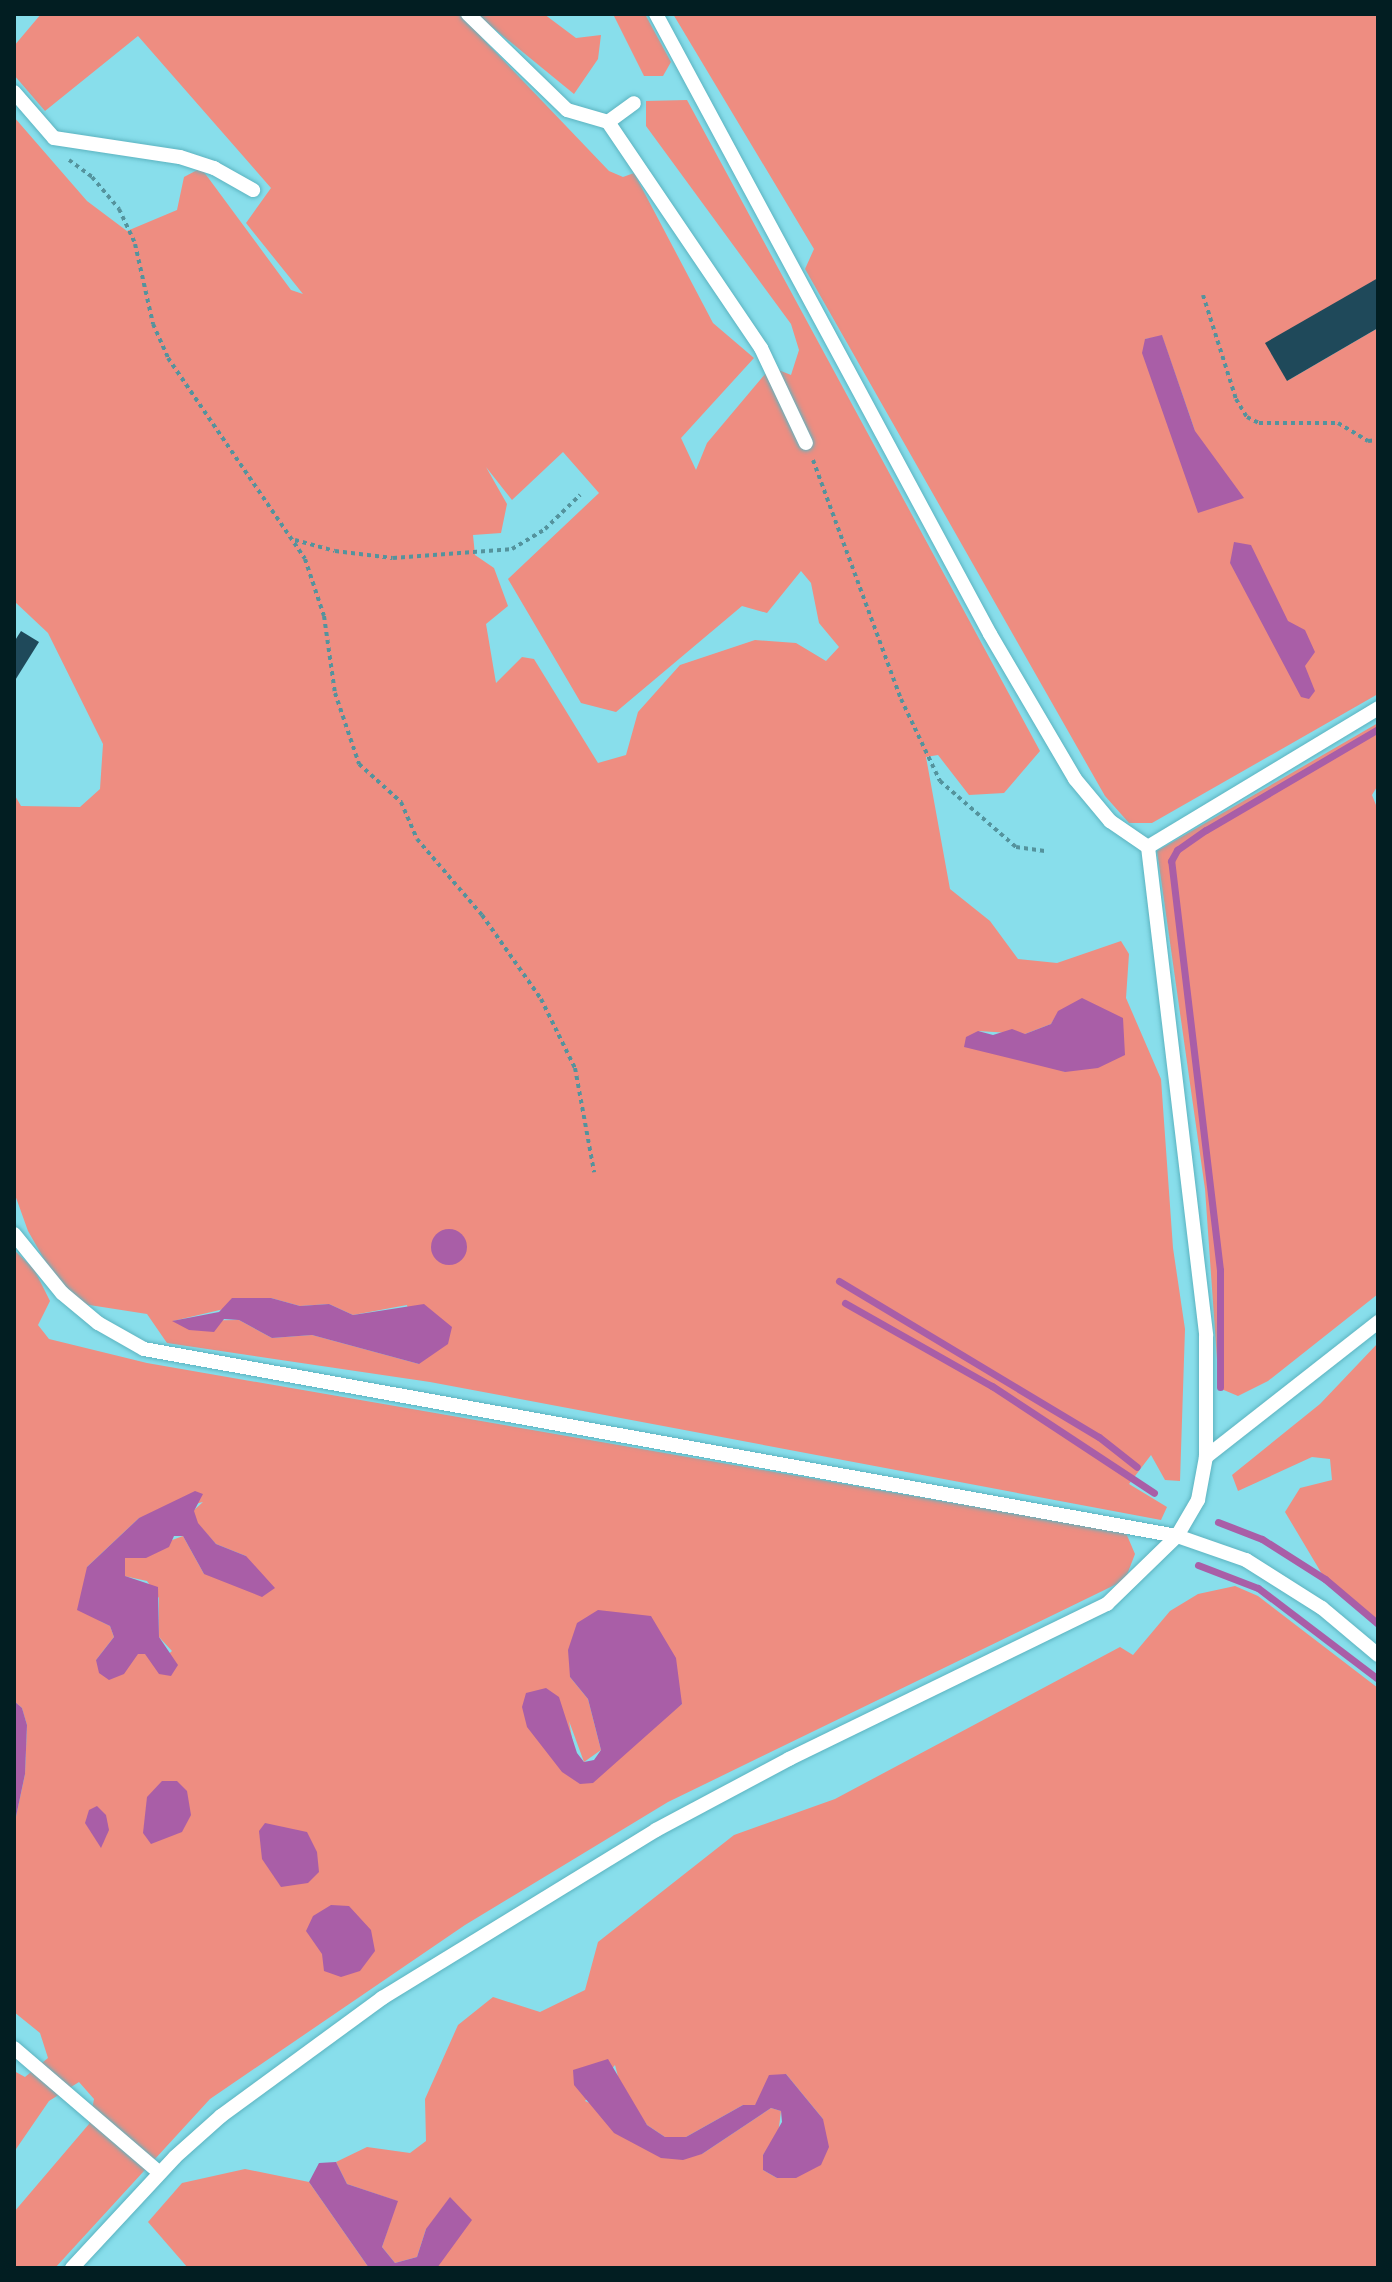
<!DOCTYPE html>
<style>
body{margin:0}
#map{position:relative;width:1392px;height:2282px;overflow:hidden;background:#88deeb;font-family:Roboto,sans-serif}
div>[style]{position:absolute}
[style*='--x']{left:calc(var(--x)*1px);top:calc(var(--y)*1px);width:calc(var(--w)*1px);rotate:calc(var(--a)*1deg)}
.green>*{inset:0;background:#ee8d81}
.water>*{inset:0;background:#a95ea7}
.round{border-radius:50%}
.stream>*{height:7px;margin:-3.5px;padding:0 3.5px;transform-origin:3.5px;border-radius:3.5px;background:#a95ea7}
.building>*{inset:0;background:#1f495a}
.path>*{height:4px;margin-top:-2px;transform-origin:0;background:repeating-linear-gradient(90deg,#54939d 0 4px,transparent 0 8px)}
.roads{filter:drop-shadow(0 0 2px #5cb3c0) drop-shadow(0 0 2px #5cb3c0)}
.lane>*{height:14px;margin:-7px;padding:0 7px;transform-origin:7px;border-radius:7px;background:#fff}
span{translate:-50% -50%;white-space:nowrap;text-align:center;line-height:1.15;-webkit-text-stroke:8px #95ecf9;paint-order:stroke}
.frame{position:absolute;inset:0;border:16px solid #021e22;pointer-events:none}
</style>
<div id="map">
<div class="green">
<i style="clip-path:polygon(evenodd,41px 14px,544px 14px,576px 38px,601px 35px,598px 59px,574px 94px,492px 27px,481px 37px,609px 171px,623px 177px,634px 173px,713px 323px,754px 358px,681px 438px,696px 470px,707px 443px,771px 367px,791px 375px,799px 350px,791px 324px,646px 126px,646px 101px,687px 100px,1040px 751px,1004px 793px,969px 795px,938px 755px,926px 757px,950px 889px,990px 921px,1018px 959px,1057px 963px,1121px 941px,1129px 954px,1126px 998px,1161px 1079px,1173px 1248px,1185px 1329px,1180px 1481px,1165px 1480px,1151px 1455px,1129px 1484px,1167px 1507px,1161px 1520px,430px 1382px,167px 1343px,147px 1314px,83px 1304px,52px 1273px,28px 1231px,14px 1192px,14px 794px,21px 806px,80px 807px,100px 789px,103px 744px,48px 633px,14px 601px,14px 117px,87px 201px,127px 231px,177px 210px,184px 177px,201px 168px,291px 290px,303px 294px,246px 223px,271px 188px,138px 36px,45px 111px,14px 75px,14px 46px,41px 14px,563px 452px,599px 493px,508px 579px,581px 703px,616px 712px,742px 606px,767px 613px,801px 571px,811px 583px,819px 623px,839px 647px,826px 661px,796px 643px,755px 640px,680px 665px,638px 712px,626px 755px,598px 763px,534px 659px,522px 657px,496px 683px,486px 624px,508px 606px,494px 568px,475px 555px,473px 535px,501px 533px,507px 504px,486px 467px,512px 500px,563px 452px,41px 14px,1059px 1011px,1065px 1072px,978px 1031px,1025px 1034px,1051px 1024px,1059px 1011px,41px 14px,271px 1298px,300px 1306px,329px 1304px,353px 1315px,407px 1305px,419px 1364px,312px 1335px,272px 1338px,239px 1320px,173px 1321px,271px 1298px)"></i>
<i style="clip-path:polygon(613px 14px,645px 14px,671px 62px,663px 76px,644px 76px)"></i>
<i style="clip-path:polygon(evenodd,673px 14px,1378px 14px,1378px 278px,1287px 381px,1378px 328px,1378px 694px,1152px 823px,1129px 823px,1105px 796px,805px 269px,814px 249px,673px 14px,1162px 336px,1195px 431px,1145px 339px,1162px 336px)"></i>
<i style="clip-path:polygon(1378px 723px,1378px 785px,1372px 795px,1378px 810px,1378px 1294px,1268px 1381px,1238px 1396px,1219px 1388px,1205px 1189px,1157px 851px)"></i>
<i style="clip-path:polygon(evenodd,14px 1250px,34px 1269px,50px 1301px,38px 1325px,49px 1339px,147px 1363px,1126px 1533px,1135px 1554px,1125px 1580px,668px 1802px,465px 1925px,210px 2099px,55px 2268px,14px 2268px,14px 2212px,89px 2124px,94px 2099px,79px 2082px,49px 2101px,14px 2152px,14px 2071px,25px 2077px,48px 2058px,40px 2033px,14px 2012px,14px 1826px,25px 1774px,27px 1725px,22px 1708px,14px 1701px,14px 1250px,203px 1502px,193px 1511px,197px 1523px,216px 1544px,246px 1556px,204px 1574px,183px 1536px,124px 1558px,124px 1576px,147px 1581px,159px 1598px,159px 1637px,172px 1651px,156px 1665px,145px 1653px,96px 1660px,114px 1637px,110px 1626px,100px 1621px,87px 1567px,139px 1518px,203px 1502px,14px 1250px,570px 1677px,682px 1704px,580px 1784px,569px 1721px,584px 1762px,601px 1750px,588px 1699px,570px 1677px)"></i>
<i style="clip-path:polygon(1378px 1343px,1378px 1624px,1325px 1579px,1285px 1512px,1300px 1488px,1332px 1480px,1330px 1459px,1312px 1457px,1238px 1491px,1232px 1475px,1320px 1404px)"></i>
<i style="clip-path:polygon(evenodd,1235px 1586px,1258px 1596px,1378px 1688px,1378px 2268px,437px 2268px,426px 2229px,417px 2257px,395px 2263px,382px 2247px,397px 2201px,347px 2184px,336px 2162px,367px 2147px,410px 2153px,426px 2141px,425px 2099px,458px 2025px,493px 1997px,540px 2012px,585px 1990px,598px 1942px,734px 1835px,835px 1799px,1120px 1647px,1133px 1655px,1170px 1611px,1198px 1594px,1235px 1586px,615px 2065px,621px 2088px,647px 2125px,665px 2137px,686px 2137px,743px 2105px,755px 2105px,786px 2074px,823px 2119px,777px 2178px,763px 2170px,763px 2155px,778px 2135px,781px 2111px,771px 2108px,702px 2154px,585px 2101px,615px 2065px)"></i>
<i style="clip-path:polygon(245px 2169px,309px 2182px,369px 2268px,188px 2268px,148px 2222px,182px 2183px)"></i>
</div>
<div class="water">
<i style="clip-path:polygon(1162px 335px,1195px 431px,1244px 498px,1198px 513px,1142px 353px,1145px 339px)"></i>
<i style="clip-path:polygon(1234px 542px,1251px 545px,1288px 621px,1305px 630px,1315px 652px,1305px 666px,1315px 691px,1309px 699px,1301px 697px,1230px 563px)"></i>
<i style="clip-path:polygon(1082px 998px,1123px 1018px,1125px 1055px,1098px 1068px,1065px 1072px,964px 1047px,966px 1037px,978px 1031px,993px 1035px,1012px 1029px,1025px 1034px,1051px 1024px,1058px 1011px)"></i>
<i class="round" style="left:431px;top:1229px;width:36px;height:36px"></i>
<i style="clip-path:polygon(232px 1298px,271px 1298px,300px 1306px,329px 1304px,353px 1315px,424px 1304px,452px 1327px,448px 1344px,419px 1364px,312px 1335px,272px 1338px,239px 1320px,224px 1319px,214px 1332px,189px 1330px,172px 1321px,219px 1312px)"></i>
<i style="clip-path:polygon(195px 1491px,203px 1494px,194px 1511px,198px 1523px,216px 1544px,246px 1556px,275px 1588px,262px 1597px,204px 1574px,183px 1536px,174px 1536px,169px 1547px,146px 1558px,125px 1558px,125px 1576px,158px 1587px,159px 1637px,178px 1665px,171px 1676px,159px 1674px,145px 1654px,138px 1654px,124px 1674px,109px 1680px,99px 1673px,96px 1660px,114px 1637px,110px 1626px,77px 1610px,87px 1567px,139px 1518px)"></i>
<i style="clip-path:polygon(598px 1610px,651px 1616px,676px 1658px,682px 1704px,593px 1783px,580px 1784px,562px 1772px,527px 1727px,522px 1707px,526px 1693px,546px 1688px,559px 1697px,577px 1753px,584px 1762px,594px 1760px,601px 1750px,588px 1699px,570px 1677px,568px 1650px,577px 1623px)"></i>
<i style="clip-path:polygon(14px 1701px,22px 1708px,27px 1725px,25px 1774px,14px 1826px)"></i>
<i style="clip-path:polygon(162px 1781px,177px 1781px,187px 1791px,191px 1815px,182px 1832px,151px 1844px,143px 1833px,147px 1797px)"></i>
<i style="clip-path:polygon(97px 1806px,106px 1815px,109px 1830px,101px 1848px,85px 1823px,89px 1810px)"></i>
<i style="clip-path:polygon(265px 1823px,307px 1832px,317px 1852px,319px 1872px,308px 1883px,281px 1887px,262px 1859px,259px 1831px)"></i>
<i style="clip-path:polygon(331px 1905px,349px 1906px,371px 1930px,375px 1951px,360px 1971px,341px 1977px,324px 1971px,322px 1954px,306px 1931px,313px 1916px)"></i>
<i style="clip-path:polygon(608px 2059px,647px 2125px,665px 2137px,686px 2137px,743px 2105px,755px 2105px,769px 2075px,786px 2074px,823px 2119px,829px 2147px,821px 2165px,796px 2178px,777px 2178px,763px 2170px,763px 2155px,782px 2122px,781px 2111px,771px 2108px,702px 2154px,683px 2160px,661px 2158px,614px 2133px,574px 2085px,573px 2070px)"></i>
<i style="clip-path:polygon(336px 2162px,347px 2184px,398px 2201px,382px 2247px,395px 2263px,417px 2257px,426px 2229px,450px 2197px,472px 2220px,437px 2268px,369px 2268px,309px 2182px,319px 2163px)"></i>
</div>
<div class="stream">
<i style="--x:839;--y:1281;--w:303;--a:31"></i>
<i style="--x:1099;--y:1437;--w:48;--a:38.3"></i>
<i style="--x:845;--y:1303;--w:169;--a:29.5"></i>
<i style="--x:992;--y:1386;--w:194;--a:33.4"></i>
<i style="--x:1220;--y:1387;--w:117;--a:-90"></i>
<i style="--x:1220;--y:1270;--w:412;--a:-96.8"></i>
<i style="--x:1171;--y:861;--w:13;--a:-61"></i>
<i style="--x:1177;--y:850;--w:35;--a:-35"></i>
<i style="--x:1206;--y:830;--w:199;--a:-30.4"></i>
<i style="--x:1218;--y:1522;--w:47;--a:21.1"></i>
<i style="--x:1262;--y:1539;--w:75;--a:32.4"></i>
<i style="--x:1325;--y:1579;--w:70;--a:40.3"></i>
<i style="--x:1198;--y:1565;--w:64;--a:21"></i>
<i style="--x:1258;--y:1588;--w:151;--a:37.2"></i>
</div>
<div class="building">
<i style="clip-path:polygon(1378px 278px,1378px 328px,1287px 381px,1265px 343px)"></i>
<i style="clip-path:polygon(21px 631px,39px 642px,14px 682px,14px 642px)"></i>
</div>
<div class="path">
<i style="--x:69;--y:160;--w:29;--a:36"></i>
<i style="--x:92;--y:177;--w:42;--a:49.8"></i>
<i style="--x:119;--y:209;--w:38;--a:65"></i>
<i style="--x:135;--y:244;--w:82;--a:77.3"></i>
<i style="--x:153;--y:324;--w:37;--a:66"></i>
<i style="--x:168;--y:358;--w:243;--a:55.7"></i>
<i style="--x:305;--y:559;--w:60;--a:71.6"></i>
<i style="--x:324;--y:616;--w:78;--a:81.9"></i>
<i style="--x:335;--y:693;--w:75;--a:71.3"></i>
<i style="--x:359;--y:764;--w:57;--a:42.1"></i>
<i style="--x:401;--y:802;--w:40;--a:66.6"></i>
<i style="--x:417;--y:839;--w:100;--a:49.5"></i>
<i style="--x:482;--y:915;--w:103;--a:54.9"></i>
<i style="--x:541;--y:999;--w:77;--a:63.8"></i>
<i style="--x:575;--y:1068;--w:106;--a:79.6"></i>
<i style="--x:1203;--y:295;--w:109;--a:72.4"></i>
<i style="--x:1236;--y:399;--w:21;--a:59"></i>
<i style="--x:1247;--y:417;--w:13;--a:27"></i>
<i style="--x:1259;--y:423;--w:79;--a:0"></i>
<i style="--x:1338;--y:423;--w:35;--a:31"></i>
<i style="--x:1368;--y:441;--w:10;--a:-6"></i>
<i style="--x:813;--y:460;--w:255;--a:69.8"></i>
<i style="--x:901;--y:699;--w:91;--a:64.6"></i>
<i style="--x:940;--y:781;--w:101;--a:41"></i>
<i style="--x:1016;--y:847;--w:29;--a:8"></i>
<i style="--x:295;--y:540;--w:41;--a:15.4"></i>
<i style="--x:335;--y:551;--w:58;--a:6.9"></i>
<i style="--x:393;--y:558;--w:119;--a:-4.3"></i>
<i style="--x:512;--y:549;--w:39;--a:-31"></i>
<i style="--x:545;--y:529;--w:49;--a:-44.2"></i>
</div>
<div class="roads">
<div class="lane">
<i style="--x:468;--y:14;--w:138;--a:44.1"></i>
<i style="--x:567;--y:110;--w:43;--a:16.3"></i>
<i style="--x:608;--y:122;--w:32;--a:-36"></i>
<i style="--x:656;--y:14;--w:704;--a:61.69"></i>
<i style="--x:990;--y:634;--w:168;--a:59.6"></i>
<i style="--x:1075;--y:779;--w:55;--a:50.2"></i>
<i style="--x:1110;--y:821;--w:46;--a:34.4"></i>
<i style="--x:1148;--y:847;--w:492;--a:83.2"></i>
<i style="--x:1206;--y:1336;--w:121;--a:90"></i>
<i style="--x:14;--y:92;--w:61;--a:49"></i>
<i style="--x:54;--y:138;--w:127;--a:8.6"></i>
<i style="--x:180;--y:157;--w:36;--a:18"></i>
<i style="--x:214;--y:168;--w:45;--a:29.4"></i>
<i style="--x:608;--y:122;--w:273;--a:55.9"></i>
<i style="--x:761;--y:348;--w:105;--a:64.7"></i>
<i style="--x:1148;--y:847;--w:269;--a:-31.1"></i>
<i style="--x:14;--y:1234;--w:76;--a:50.9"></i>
<i style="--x:62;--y:1293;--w:47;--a:39.8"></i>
<i style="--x:98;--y:1323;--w:53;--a:29.5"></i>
<i style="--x:144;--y:1349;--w:1050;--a:10.26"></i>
<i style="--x:1177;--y:1536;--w:73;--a:19.2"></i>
<i style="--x:1246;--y:1560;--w:90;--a:32.3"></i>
<i style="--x:1322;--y:1608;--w:73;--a:40"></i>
<i style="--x:14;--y:2048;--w:192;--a:40.6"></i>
<i style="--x:72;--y:2268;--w:151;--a:-47.1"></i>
<i style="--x:175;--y:2157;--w:62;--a:-41.7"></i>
<i style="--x:221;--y:2116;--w:200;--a:-36.2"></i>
<i style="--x:382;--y:1998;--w:321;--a:-31.5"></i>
<i style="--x:656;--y:1830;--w:151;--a:-28.1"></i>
<i style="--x:789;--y:1759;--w:354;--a:-26"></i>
<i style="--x:1107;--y:1604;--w:98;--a:-44.2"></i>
<i style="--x:1177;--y:1536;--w:42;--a:-59.7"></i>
<i style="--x:1198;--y:1500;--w:44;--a:-79.5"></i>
<i style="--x:1206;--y:1457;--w:219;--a:-38.1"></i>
</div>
</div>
<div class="frame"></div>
</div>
